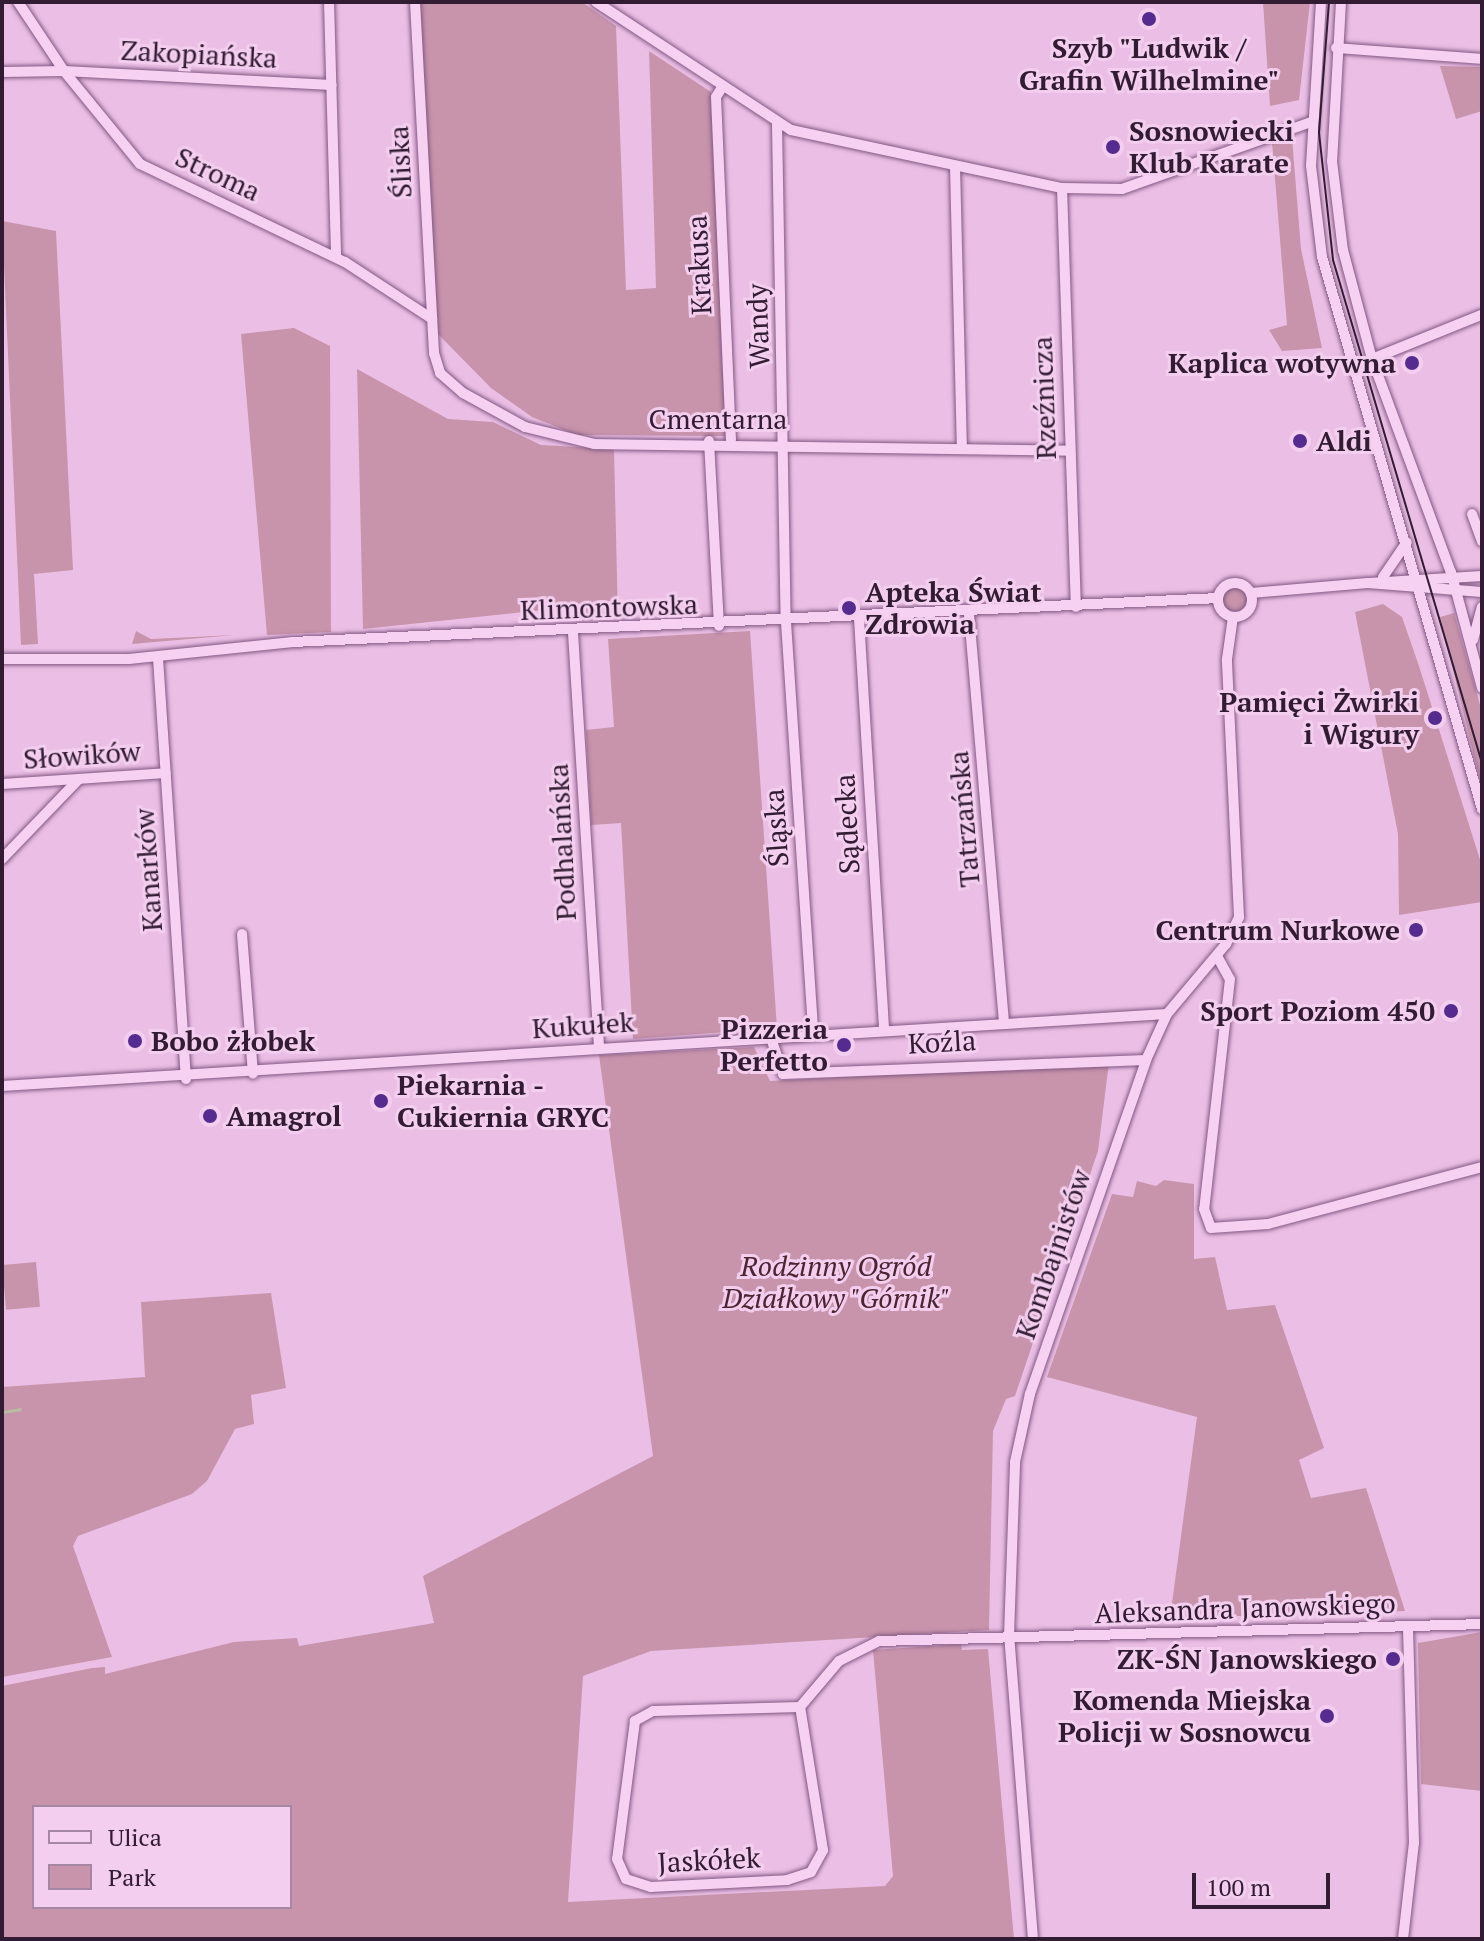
<!DOCTYPE html>
<meta charset="utf-8">
<style>
body{margin:0}
#map{position:relative;width:1484px;height:1941px;overflow:hidden;background:#ebbfe5;font-family:"PT Serif",serif}
div>[style]{position:absolute}
[style*='--x']{left:calc(var(--x)*1px);top:calc(var(--y)*1px);width:calc(var(--w)*1px);rotate:calc(var(--a)*1deg)}
.green>*{inset:0;background:#c894ab;transform-origin:0 0}
.round{border-radius:50%}
.stream>*{height:3px;margin:-1.5px;padding:0 1.5px;transform-origin:1.5px;border-radius:1.5px;background:#b9bda2}
.roads{filter:drop-shadow(0 0 2px #815883) drop-shadow(0 0 2px #815883)}
.minor>*{height:10px;margin:-5px;padding:0 5px;transform-origin:5px;border-radius:5px;background:#f7d1f2}
.minor>.ring{margin:-5px;padding:0;box-sizing:content-box;background:none;border:10px solid #f7d1f2;border-radius:50%}
.tram>*{height:2px;margin:-1px;padding:0 1px;transform-origin:1px;border-radius:1px;background:#311c33}
.dots>*{width:22px;height:22px;translate:-50% -50%;box-sizing:border-box;border:4px solid #f3ceee;border-radius:50%}
span{translate:-50% -50%;white-space:nowrap;text-align:center;line-height:1.15;-webkit-text-stroke:6px #f3ceee;paint-order:stroke}
.poi-label{font-size:28px;color:#311c33;font-weight:700}
.left{translate:0 -50%;text-align:left}
.right{translate:-100% -50%;text-align:right}
.street-label{font-size:28px;color:#311c33}
.park-label{font-size:28px;color:#4e2431;font-style:italic}
.frame{position:absolute;inset:0;border:4px solid #311c33;pointer-events:none}
.legend{position:absolute;left:32px;top:1805px;width:260px;height:104px;box-sizing:border-box;background:#f3ceee;border:2px solid #a587a3;margin:0;padding:10px 14px;list-style:none;font-size:24px;color:#311c33}
.legend li{display:flex;align-items:center;gap:16px;height:40px}
.legend b{width:40px;border:2px solid #a587a3}
.scale{position:absolute;left:1192px;top:1873px;width:138px;height:36px;box-sizing:border-box;border:4px solid #311c33;border-top:0;padding-left:10px;font-size:24px;line-height:28px;white-space:nowrap;color:#311c33;-webkit-text-stroke:6px #f3ceee;paint-order:stroke}
</style>
<div id="map">
<div class="green">
<i style="clip-path:polygon(419px 2px,582px 2px,616px 26px,626px 290px,656px 288px,649px 51px,711px 92px,726px 436px,577px 435px,532px 417px,491px 388px,438px 334px)"></i>
<i style="clip-path:polygon(1263px 2px,1310px 2px,1299px 100px,1270px 106px)"></i>
<i style="clip-path:polygon(1440px 66px,1482px 67px,1482px 111px,1456px 119px)"></i>
<i style="clip-path:polygon(1292px 138px,1301px 249px,1322px 348px,1282px 351px,1269px 330px,1287px 325px,1272px 142px)"></i>
<i style="clip-path:polygon(2px 221px,56px 231px,73px 570px,34px 574px,38px 644px,21px 645px)"></i>
<i style="clip-path:polygon(294px 328px,330px 346px,331px 632px,267px 635px,241px 334px)"></i>
<i style="clip-path:polygon(357px 369px,448px 419px,493px 422px,541px 445px,614px 449px,618px 620px,582px 621px,580px 606px,363px 629px)"></i>
<i class="round" style="left:1223px;top:587px;width:24px;height:24px"></i>
<i style="clip-path:polygon(1383px 604px,1402px 617px,1419px 666px,1482px 866px,1482px 902px,1399px 915px,1398px 834px,1355px 612px)"></i>
<i style="clip-path:polygon(1454px 613px,1482px 712px,1482px 788px,1440px 617px)"></i>
<i style="clip-path:polygon(136px 631px,151px 639px,235px 635px,132px 644px)"></i>
<i style="clip-path:polygon(750px 631px,777px 1028px,633px 1039px,621px 823px,591px 825px,586px 730px,614px 727px,608px 639px)"></i>
<i style="clip-path:polygon(evenodd,754px 1047px,770px 1081px,1109px 1062px,1098px 1151px,1015px 1396px,1006px 1399px,993px 1431px,989px 1630px,651px 1651px,583px 1676px,568px 1902px,885px 1886px,893px 1876px,873px 1650px,961px 1644px,962px 1650px,988px 1649px,1014px 1939px,2px 1939px,2px 1686px,92px 1668px,105px 1667px,105px 1674px,234px 1642px,297px 1638px,299px 1646px,434px 1623px,423px 1576px,653px 1456px,599px 1055px,754px 1047px,34px 1807px,290px 1807px,290px 1907px,34px 1907px,34px 1807px)"></i>
<i style="clip-path:polygon(1164px 1180px,1194px 1184px,1194px 1259px,1215px 1257px,1227px 1310px,1275px 1305px,1324px 1448px,1299px 1460px,1311px 1498px,1366px 1488px,1405px 1611px,1170px 1618px,1197px 1417px,1047px 1377px,1112px 1194px,1133px 1197px,1137px 1181px,1156px 1186px)"></i>
<i style="left:36px;top:1262px;width:45px;height:34px;rotate:85deg"></i>
<i style="clip-path:polygon(271px 1293px,286px 1388px,251px 1395px,254px 1424px,235px 1429px,207px 1481px,192px 1494px,78px 1536px,73px 1546px,112px 1657px,2px 1677px,2px 1387px,145px 1377px,141px 1302px)"></i>
<i style="clip-path:polygon(1482px 1632px,1482px 1791px,1421px 1784px,1418px 1643px)"></i>
</div>
<div class="stream">
<i style="--x:2;--y:1412;--w:18;--a:-9"></i>
</div>
<div class="roads">
<div class="minor">
<i style="--x:18;--y:2;--w:83;--a:56.3"></i>
<i style="--x:64;--y:71;--w:268;--a:3"></i>
<i style="--x:329;--y:2;--w:255;--a:88.4"></i>
<i style="--x:415;--y:2;--w:352;--a:86.9"></i>
<i style="--x:434;--y:353;--w:21;--a:73"></i>
<i style="--x:440;--y:373;--w:30;--a:41"></i>
<i style="--x:463;--y:393;--w:71;--a:28.7"></i>
<i style="--x:525;--y:427;--w:71;--a:13.8"></i>
<i style="--x:594;--y:444;--w:475;--a:0.8"></i>
<i style="--x:596;--y:2;--w:233;--a:33.3"></i>
<i style="--x:791;--y:130;--w:277;--a:12.1"></i>
<i style="--x:1062;--y:188;--w:60;--a:1"></i>
<i style="--x:1122;--y:189;--w:201;--a:-19.5"></i>
<i style="--x:1321;--y:2;--w:164;--a:93.5"></i>
<i style="--x:1311;--y:166;--w:92;--a:83.1"></i>
<i style="--x:1322;--y:257;--w:575;--a:73.84"></i>
<i style="--x:1341;--y:2;--w:159;--a:93.2"></i>
<i style="--x:1332;--y:161;--w:90;--a:83"></i>
<i style="--x:1343;--y:250;--w:113;--a:75.1"></i>
<i style="--x:1372;--y:359;--w:227;--a:69.7"></i>
<i style="--x:1451;--y:572;--w:120;--a:75"></i>
<i style="--x:1336;--y:48;--w:146;--a:4.3"></i>
<i style="--x:2;--y:72;--w:62;--a:-0.9"></i>
<i style="--x:64;--y:71;--w:120;--a:50.7"></i>
<i style="--x:140;--y:164;--w:227;--a:25.6"></i>
<i style="--x:345;--y:262;--w:104;--a:33.2"></i>
<i style="--x:721;--y:89;--w:9;--a:122"></i>
<i style="--x:716;--y:97;--w:343;--a:87.5"></i>
<i style="--x:777;--y:124;--w:498;--a:89"></i>
<i style="--x:786;--y:622;--w:411;--a:86.2"></i>
<i style="--x:955;--y:166;--w:282;--a:88.6"></i>
<i style="--x:1062;--y:188;--w:419;--a:88.1"></i>
<i style="--x:1372;--y:359;--w:118;--a:-22"></i>
<i style="--x:709;--y:441;--w:185;--a:86.9"></i>
<i style="--x:1472;--y:514;--w:29;--a:70"></i>
<i style="--x:1383;--y:577;--w:42;--a:-55.6"></i>
<i class="ring" style="left:1218px;top:583px;width:24px;height:24px"></i>
<i style="--x:1370;--y:583;--w:112;--a:-3.6"></i>
<i style="--x:1251;--y:593;--w:117;--a:-4.9"></i>
<i style="--x:1368;--y:583;--w:114;--a:4.5"></i>
<i style="--x:969;--y:614;--w:408;--a:85.1"></i>
<i style="--x:859;--y:619;--w:409;--a:86.5"></i>
<i style="--x:573;--y:633;--w:416;--a:86.4"></i>
<i style="--x:1473;--y:640;--w:34;--a:-75"></i>
<i style="--x:158;--y:658;--w:422;--a:86.2"></i>
<i style="--x:2;--y:659;--w:127;--a:0"></i>
<i style="--x:129;--y:659;--w:165;--a:-5.9"></i>
<i style="--x:293;--y:642;--w:926;--a:-2.72"></i>
<i style="--x:2;--y:784;--w:164;--a:-3.8"></i>
<i style="--x:2;--y:859;--w:111;--a:-46.1"></i>
<i style="--x:242;--y:934;--w:140;--a:85.5"></i>
<i style="--x:1217;--y:956;--w:26;--a:61"></i>
<i style="--x:1230;--y:979;--w:231;--a:96.4"></i>
<i style="--x:1204;--y:1209;--w:20;--a:70"></i>
<i style="--x:1211;--y:1228;--w:57;--a:-4"></i>
<i style="--x:1268;--y:1224;--w:221;--a:-14.9"></i>
<i style="--x:770;--y:1035;--w:41;--a:71.6"></i>
<i style="--x:783;--y:1074;--w:363;--a:-2.2"></i>
<i style="--x:2;--y:1086;--w:1167;--a:-3.54"></i>
<i style="--x:800;--y:1707;--w:147;--a:178.4"></i>
<i style="--x:653;--y:1711;--w:21;--a:151"></i>
<i style="--x:635;--y:1721;--w:139;--a:97.4"></i>
<i style="--x:617;--y:1859;--w:22;--a:66"></i>
<i style="--x:626;--y:1879;--w:26;--a:18"></i>
<i style="--x:651;--y:1887;--w:136;--a:-2.9"></i>
<i style="--x:787;--y:1880;--w:25;--a:-18"></i>
<i style="--x:811;--y:1872;--w:25;--a:-61"></i>
<i style="--x:823;--y:1850;--w:145;--a:-99.1"></i>
<i style="--x:800;--y:1707;--w:60;--a:-49.7"></i>
<i style="--x:839;--y:1661;--w:45;--a:-26.6"></i>
<i style="--x:879;--y:1641;--w:603;--a:-1.61"></i>
<i style="--x:1033;--y:1939;--w:304;--a:-94.5"></i>
<i style="--x:1009;--y:1636;--w:174;--a:-88"></i>
<i style="--x:1015;--y:1462;--w:70;--a:-77.6"></i>
<i style="--x:1030;--y:1394;--w:354;--a:-70.8"></i>
<i style="--x:1146;--y:1060;--w:51;--a:-65.5"></i>
<i style="--x:1167;--y:1014;--w:92;--a:-49.9"></i>
<i style="--x:1226;--y:944;--w:30;--a:-64"></i>
<i style="--x:1239;--y:917;--w:258;--a:-92.7"></i>
<i style="--x:1227;--y:659;--w:42;--a:-81.9"></i>
<i style="--x:1403;--y:1939;--w:97;--a:-83.5"></i>
<i style="--x:1414;--y:1843;--w:215;--a:-91.6"></i>
</div>
</div>
<div class="tram">
<i style="--x:1329;--y:2;--w:131;--a:94.4"></i>
<i style="--x:1319;--y:133;--w:128;--a:83.7"></i>
<i style="--x:1333;--y:260;--w:525;--a:73.5"></i>
</div>
<div class="dots">
<i style="left:1149px;top:19px;background:#552b8f"></i>
<i style="left:1113px;top:147px;background:#552b8f"></i>
<i style="left:1412px;top:363px;background:#552b8f"></i>
<i style="left:1300px;top:441px;background:#552b8f"></i>
<i style="left:849px;top:608px;background:#552b8f"></i>
<i style="left:1435px;top:718px;background:#552b8f"></i>
<i style="left:1416px;top:930px;background:#552b8f"></i>
<i style="left:1451px;top:1011px;background:#552b8f"></i>
<i style="left:135px;top:1041px;background:#552b8f"></i>
<i style="left:844px;top:1045px;background:#552b8f"></i>
<i style="left:381px;top:1101px;background:#552b8f"></i>
<i style="left:210px;top:1116px;background:#552b8f"></i>
<i style="left:1393px;top:1659px;background:#552b8f"></i>
<i style="left:1327px;top:1716px;background:#552b8f"></i>
</div>
<div class="poi-label">
<span style="left:1149px;top:64px">Szyb "Ludwik /<br>Grafin Wilhelmine"</span>
<span class="left" style="left:1129px;top:147px">Sosnowiecki<br>Klub Karate</span>
<span class="right" style="left:1396px;top:363px">Kaplica wotywna</span>
<span class="left" style="left:1316px;top:441px">Aldi</span>
<span class="left" style="left:865px;top:608px">Apteka Świat<br>Zdrowia</span>
<span class="right" style="left:1419px;top:718px">Pamięci Żwirki<br>i Wigury</span>
<span class="right" style="left:1400px;top:930px">Centrum Nurkowe</span>
<span class="right" style="left:1435px;top:1011px">Sport Poziom 450</span>
<span class="right" style="left:828px;top:1045px">Pizzeria<br>Perfetto</span>
<span class="left" style="left:151px;top:1041px">Bobo żłobek</span>
<span class="left" style="left:397px;top:1101px">Piekarnia -<br>Cukiernia GRYC</span>
<span class="left" style="left:226px;top:1116px">Amagrol</span>
<span class="right" style="left:1377px;top:1659px">ZK-ŚN Janowskiego</span>
<span class="right" style="left:1311px;top:1716px">Komenda Miejska<br>Policji w Sosnowcu</span>
</div>
<div class="street-label">
<span style="left:199px;top:54px;rotate:3deg">Zakopiańska</span>
<span style="left:400px;top:162px;rotate:-93deg">Śliska</span>
<span style="left:218px;top:174px;rotate:25deg">Stroma</span>
<span style="left:699px;top:265px;rotate:-93deg">Krakusa</span>
<span style="left:758px;top:326px;rotate:-92deg">Wandy</span>
<span style="left:1044px;top:398px;rotate:-92deg">Rzeźnicza</span>
<span style="left:718px;top:419px">Cmentarna</span>
<span style="left:609px;top:607px;rotate:-2deg">Klimontowska</span>
<span style="left:82px;top:755px;rotate:-4deg">Słowików</span>
<span style="left:964px;top:819px;rotate:-95deg">Tatrzańska</span>
<span style="left:847px;top:824px;rotate:-93deg">Sądecka</span>
<span style="left:776px;top:828px;rotate:-94deg">Śląska</span>
<span style="left:562px;top:842px;rotate:-93deg">Podhalańska</span>
<span style="left:148px;top:870px;rotate:-94deg">Kanarków</span>
<span style="left:583px;top:1025px;rotate:-4deg">Kukułek</span>
<span style="left:942px;top:1042px;rotate:-3deg">Koźla</span>
<span style="left:1053px;top:1254px;rotate:-71deg">Kombajnistów</span>
<span style="left:1245px;top:1608px;rotate:-2deg">Aleksandra Janowskiego</span>
<span style="left:709px;top:1860px;rotate:-3deg">Jaskółek</span>
</div>
<div class="park-label">
<span style="left:836px;top:1282px">Rodzinny Ogród<br>Działkowy "Górnik"</span>
</div>
<div class="frame"></div>
<ul class="legend">
<li><b style="height:10px;background:#f7d1f2"></b>Ulica</li>
<li><b style="height:22px;background:#c894ab"></b>Park</li>
</ul>
<div class="scale">100 m</div>
</div>
